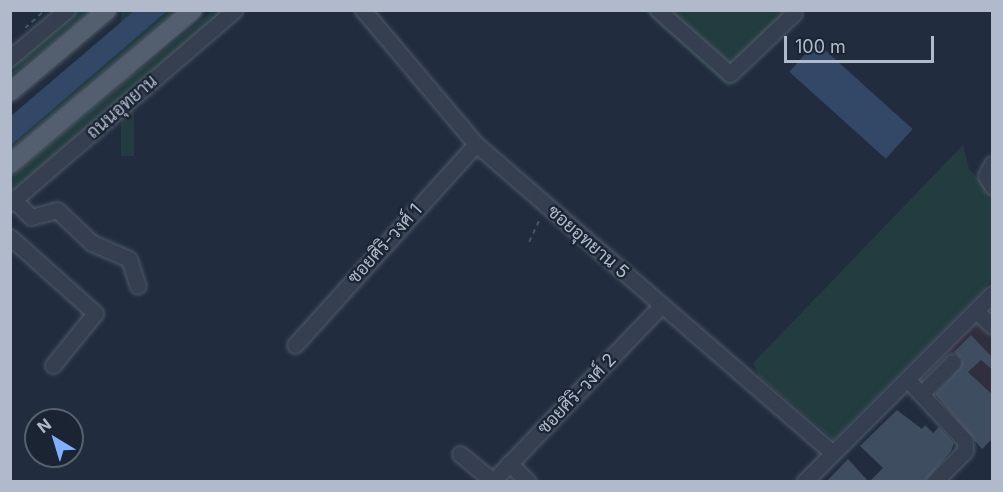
<!DOCTYPE html>
<meta charset="utf-8">
<style>
body{margin:0}
#map{position:relative;width:1003px;height:492px;overflow:hidden;background:#212d3f;font-family:Inter,Sarabun,sans-serif}
div>[style]{position:absolute}
[style*='--x']{left:calc(var(--x)*1px);top:calc(var(--y)*1px);width:calc(var(--w)*1px);rotate:calc(var(--a)*1deg)}
.medical>*{inset:0;background:#302e3f}
.green>*{inset:0;background:#233c40;transform-origin:0 0}
.water>*{inset:0;background:#334867;transform-origin:0 0}
.building>*{inset:0;background:#3f4d61}
.path>*{height:1.5px;margin-top:-0.75px;transform-origin:0;background:repeating-linear-gradient(90deg,#41595d 0 4.5px,transparent 0 9px)}
.roads{filter:drop-shadow(0 0 2px #505a69) drop-shadow(0 0 2px #505a69)}
.minor>*{height:15px;margin:-7.5px;padding:0 7.5px;transform-origin:7.5px;border-radius:7.5px;background:#353f4f}
.major>*{height:18px;margin:-9px;padding:0 9px;transform-origin:9px;border-radius:9px;background:#535e6f}
span{translate:-50% -50%;white-space:nowrap;text-align:center;line-height:1.15;-webkit-text-stroke:4.5px #1a2433;paint-order:stroke}
.street-label{font-size:18px;color:#b1baca}
.frame{position:absolute;inset:0;border:12px solid #b1baca;pointer-events:none}
.north{position:absolute;left:24px;top:408px;width:60px;height:60px;box-sizing:border-box;background:#1a2433;border:2px solid #56606f;border-radius:50%;rotate:322deg;font-size:16px;font-weight:700;line-height:24px;text-align:center;color:#b1baca}
.north::after{content:'';display:block;margin:auto;width:21px;height:27px;background:#81afff;clip-path:polygon(50% 0,100% 100%,50% 72%,0 100%)}
.scale{position:absolute;left:784px;top:36px;width:150px;height:27px;box-sizing:border-box;border:3px solid #b1baca;border-top:0;padding-left:8px;font-size:18px;line-height:21px;white-space:nowrap;color:#b1baca;-webkit-text-stroke:4px #1a2433;paint-order:stroke}
</style>
<div id="map">
<div class="medical">
<i style="clip-path:polygon(992px 307px,992px 394px,947px 351px)"></i>
</div>
<div class="green">
<i style="clip-path:polygon(75px 11px,95px 11px,11px 76px,10px 66px)"></i>
<i style="left:121px;top:11px;width:13px;height:145px"></i>
<i style="clip-path:polygon(167px 11px,181px 11px,11px 155px,10px 145px)"></i>
<i style="clip-path:polygon(212px 11px,225px 11px,11px 194px,10px 175px)"></i>
<i style="clip-path:polygon(645px 11px,802px 11px,728px 87px)"></i>
<i style="clip-path:polygon(963px 145px,969px 169px,992px 194px,992px 281px,834px 440px,759px 376px,753px 363px)"></i>
</div>
<div class="water">
<i style="clip-path:polygon(134px 11px,167px 11px,11px 145px,11px 116px)"></i>
<i style="left:816px;top:42px;width:130px;height:40px;rotate:42deg"></i>
</div>
<div class="building">
<i style="clip-path:polygon(971px 335px,993px 358px,993px 370px,981px 360px,968px 372px,993px 395px,993px 438px,982px 449px,935px 394px,960px 368px,962px 359px,954px 352px)"></i>
<i style="clip-path:polygon(897px 410px,922px 429px,925px 425px,933px 433px,939px 427px,954px 443px,951px 451px,925px 482px,869px 482px,883px 468px,860px 446px)"></i>
<i style="clip-path:polygon(848px 459px,869px 482px,826px 482px)"></i>
</div>
<div class="path">
<i style="--x:25;--y:28;--w:27;--a:-42"></i>
<i style="--x:529;--y:242;--w:26;--a:-65"></i>
</div>
<div class="roads">
<div class="minor">
<i style="--x:363;--y:10;--w:175;--a:49.9"></i>
<i style="--x:476;--y:144;--w:472;--a:40.9"></i>
<i style="--x:658;--y:10;--w:96;--a:41.6"></i>
<i style="--x:730;--y:74;--w:88;--a:-43.6"></i>
<i style="--x:10;--y:58;--w:75;--a:-40.1"></i>
<i style="--x:992;--y:164;--w:13;--a:117"></i>
<i style="--x:986;--y:176;--w:12;--a:59"></i>
<i style="--x:14;--y:200;--w:24;--a:45"></i>
<i style="--x:31;--y:217;--w:27;--a:-15"></i>
<i style="--x:57;--y:210;--w:48;--a:43.3"></i>
<i style="--x:92;--y:243;--w:40;--a:23.4"></i>
<i style="--x:129;--y:259;--w:28;--a:72"></i>
<i style="--x:10;--y:203;--w:296;--a:-40.7"></i>
<i style="--x:10;--y:237;--w:114;--a:41.8"></i>
<i style="--x:95;--y:313;--w:67;--a:128.9"></i>
<i style="--x:976;--y:311;--w:22;--a:43"></i>
<i style="--x:295;--y:345;--w:270;--a:-48"></i>
<i style="--x:908;--y:380;--w:83;--a:46.9"></i>
<i style="--x:965;--y:441;--w:10;--a:90"></i>
<i style="--x:965;--y:451;--w:44;--a:135"></i>
<i style="--x:921;--y:394;--w:45;--a:-45"></i>
<i style="--x:460;--y:454;--w:43;--a:39.3"></i>
<i style="--x:509;--y:463;--w:27;--a:45"></i>
<i style="--x:492;--y:482;--w:244;--a:-46.2"></i>
<i style="--x:804;--y:482;--w:266;--a:-45"></i>
</div>
<div class="major">
<i style="--x:10;--y:92;--w:127;--a:-40.2"></i>
<i style="--x:10;--y:164;--w:239;--a:-40.1"></i>
</div>
</div>
<div class="street-label">
<span style="left:122px;top:107px;rotate:-41deg">ถนนอุทยาน</span>
<span style="left:588px;top:242px;rotate:41deg">ซอยอุทยาน 5</span>
<span style="left:385px;top:244px;rotate:-48deg">ซอยศิริ-วงศ์ 1</span>
<span style="left:577px;top:394px;rotate:-46deg">ซอยศิริ-วงศ์ 2</span>
</div>
<div class="frame"></div>
<div class="north">N</div>
<div class="scale">100 m</div>
</div>
